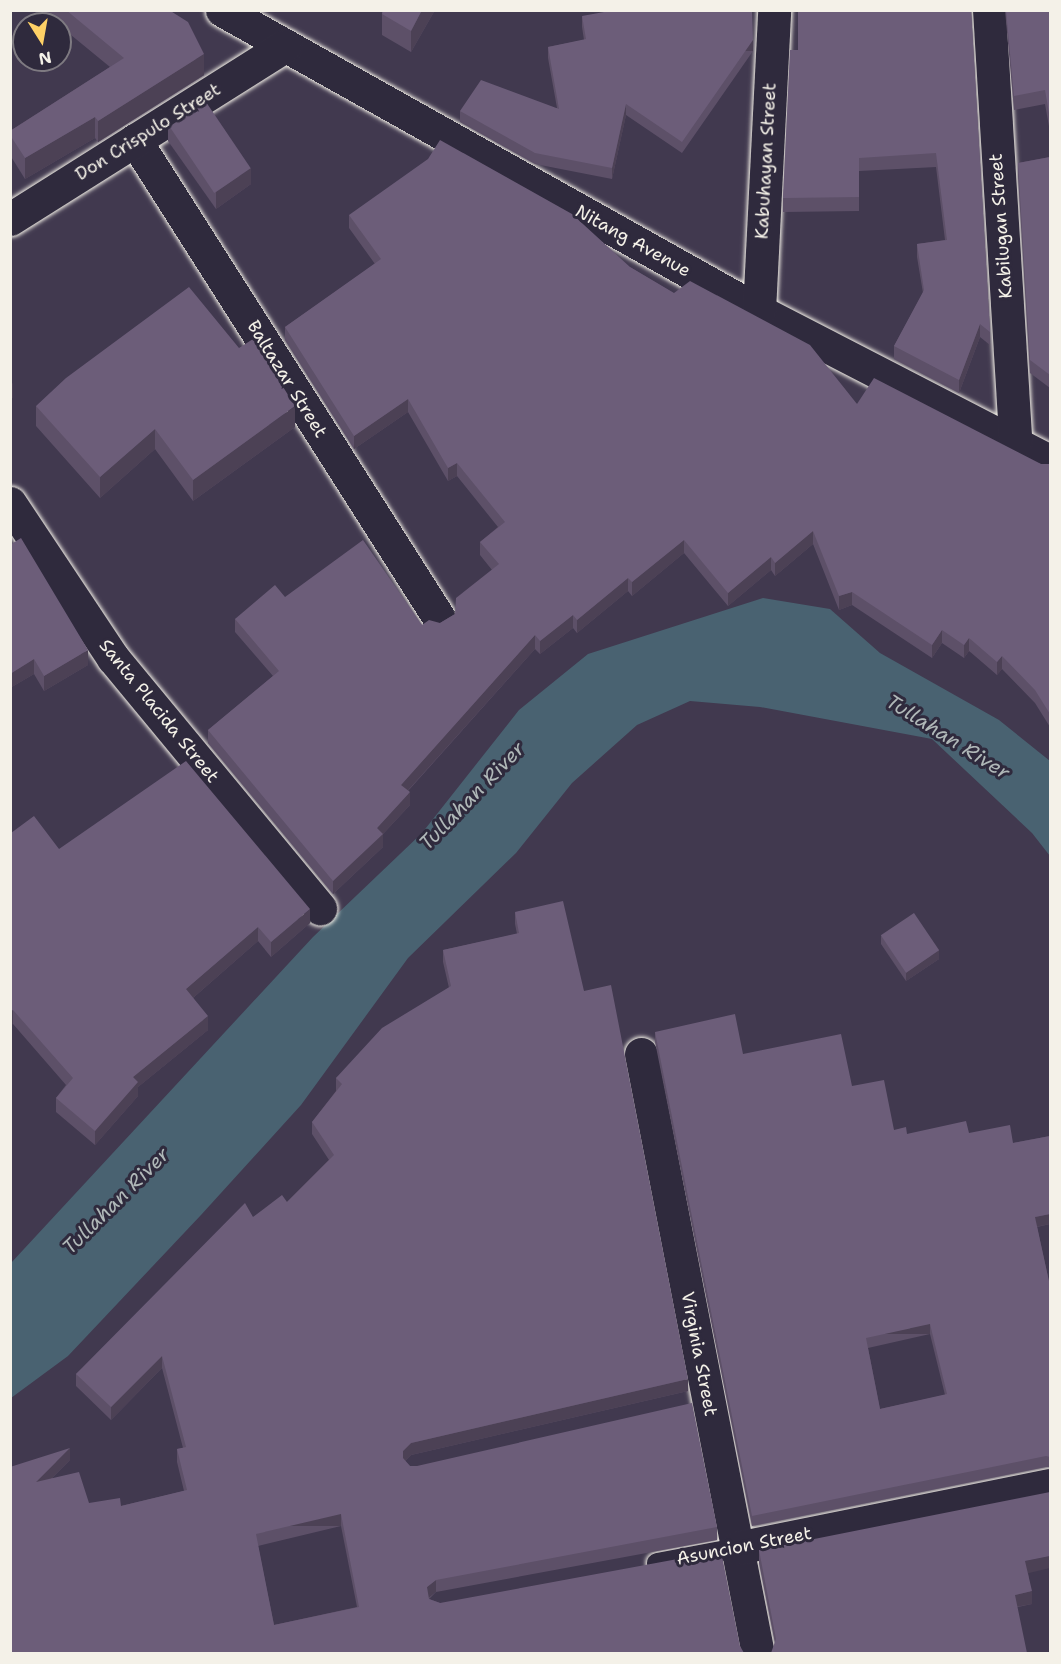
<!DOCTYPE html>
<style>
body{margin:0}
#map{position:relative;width:1061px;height:1664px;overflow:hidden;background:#41394f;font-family:"Shantell Sans",sans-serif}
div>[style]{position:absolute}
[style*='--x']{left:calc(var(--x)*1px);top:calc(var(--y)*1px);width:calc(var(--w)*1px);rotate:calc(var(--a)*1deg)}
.water>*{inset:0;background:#496271}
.roads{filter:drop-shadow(0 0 2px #f4f1e8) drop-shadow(0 0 2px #f4f1e8)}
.lane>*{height:20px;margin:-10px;padding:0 10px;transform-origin:10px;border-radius:10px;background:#2f2a3d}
.street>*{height:33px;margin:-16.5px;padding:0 16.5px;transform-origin:16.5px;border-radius:16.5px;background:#2f2a3d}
.wall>*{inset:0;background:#5d5068;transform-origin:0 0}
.shaded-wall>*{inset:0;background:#4c4155;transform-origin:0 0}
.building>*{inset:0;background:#6c5d79;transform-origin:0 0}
span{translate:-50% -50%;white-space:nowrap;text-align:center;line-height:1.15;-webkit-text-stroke:6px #2f2a3d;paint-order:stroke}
.street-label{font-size:18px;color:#f4f1e8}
.water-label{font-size:20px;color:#b0b8b8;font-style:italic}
.frame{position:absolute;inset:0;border:12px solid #f4f1e8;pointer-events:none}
.north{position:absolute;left:12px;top:12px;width:60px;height:60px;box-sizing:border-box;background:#2f2a3d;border:2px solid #7e7a81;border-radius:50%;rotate:169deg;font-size:16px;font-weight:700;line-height:24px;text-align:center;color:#f4f1e8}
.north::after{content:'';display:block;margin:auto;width:21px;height:27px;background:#ffd166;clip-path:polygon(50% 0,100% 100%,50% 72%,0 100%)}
</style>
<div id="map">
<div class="water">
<i style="clip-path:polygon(763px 598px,830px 609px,880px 653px,999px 720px,1050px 761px,1050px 856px,1032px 833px,932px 739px,760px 707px,690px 701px,637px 725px,572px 783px,516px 853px,408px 958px,301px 1105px,201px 1215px,68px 1356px,11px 1398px,11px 1263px,313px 937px,422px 833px,519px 710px,588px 654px)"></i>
</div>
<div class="roads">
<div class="lane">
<i style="--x:657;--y:1563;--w:81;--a:-10.6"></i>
</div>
<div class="street">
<i style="--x:222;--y:10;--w:616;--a:29.27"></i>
<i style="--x:759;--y:311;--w:327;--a:27.3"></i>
<i style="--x:989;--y:10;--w:432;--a:86.5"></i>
<i style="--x:135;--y:140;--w:566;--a:57.54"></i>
<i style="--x:10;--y:219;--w:325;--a:-32.2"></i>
<i style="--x:759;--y:311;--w:301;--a:-87.1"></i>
<i style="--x:10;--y:503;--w:186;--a:56.4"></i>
<i style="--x:113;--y:658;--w:325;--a:50.4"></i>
<i style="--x:641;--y:1054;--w:611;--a:78.97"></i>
<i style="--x:737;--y:1548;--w:319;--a:-11.4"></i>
</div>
</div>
<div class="wall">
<i style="clip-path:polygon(41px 10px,169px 10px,204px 75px,98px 142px,95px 138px,25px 179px,10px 155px,10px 131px,110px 67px,60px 26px,60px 24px,57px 24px)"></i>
<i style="clip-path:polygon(383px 10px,435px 10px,411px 52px,382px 35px,382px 14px)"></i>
<i style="clip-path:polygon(971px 10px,990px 332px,990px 345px,980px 337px,959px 393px,894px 359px,894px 346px,923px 293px,917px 257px,917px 244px,945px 240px,936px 167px,859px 171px,859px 211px,783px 212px,783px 198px,798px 50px)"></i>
<i style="clip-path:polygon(1005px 10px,1050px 10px,1050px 132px,1045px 104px,1014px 110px)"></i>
<i style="clip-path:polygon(582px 16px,753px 51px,682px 153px,626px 115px,612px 179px,535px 164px,460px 122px,460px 111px,557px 108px,548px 58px,548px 47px,584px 40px,582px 27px)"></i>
<i style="clip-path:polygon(168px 125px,251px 184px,216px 209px,168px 141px)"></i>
<i style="clip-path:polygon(1050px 157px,1050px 388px,1030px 373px,1018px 176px,1018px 163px)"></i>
<i style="clip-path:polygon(349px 215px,630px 267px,857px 404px,1041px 464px,1050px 464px,1050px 727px,1035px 703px,1002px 669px,997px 675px,969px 651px,964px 658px,942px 643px,932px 658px,852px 605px,839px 610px,813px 544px,775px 576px,771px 570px,728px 606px,684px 553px,632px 596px,628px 591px,577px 633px,573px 628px,540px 654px,535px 649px,408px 791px,410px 805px,383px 834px,383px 847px,333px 894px,208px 743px,208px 730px,273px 676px,235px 632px,235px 619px,285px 597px,422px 625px,440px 623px,455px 614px,492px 570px,480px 555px,480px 542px,498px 527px,457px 476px,448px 481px,408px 412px,354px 449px,285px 340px,285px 327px,375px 264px,349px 228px)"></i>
<i style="clip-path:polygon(36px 406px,295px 427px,193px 501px,155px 449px,100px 498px,36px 426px)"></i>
<i style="left:1050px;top:425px;width:15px;height:1px;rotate:90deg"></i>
<i style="clip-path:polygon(10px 545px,88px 665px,44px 691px,34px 674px,10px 688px)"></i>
<i style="clip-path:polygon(10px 832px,59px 849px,310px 923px,271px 957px,258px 941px,193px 998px,208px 1030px,138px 1087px,138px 1096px,95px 1145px,56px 1112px,56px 1098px,66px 1085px,13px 1024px)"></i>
<i style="clip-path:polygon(evenodd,515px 912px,584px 991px,688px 1391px,411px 1455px,405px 1461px,410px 1466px,717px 1527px,717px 1540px,436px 1592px,429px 1599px,440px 1603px,740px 1646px,10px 1653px,10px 1467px,70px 1460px,52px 1478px,89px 1503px,121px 1506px,184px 1491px,177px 1462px,177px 1449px,183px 1448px,162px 1368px,111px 1420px,76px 1386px,76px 1374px,253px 1217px,287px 1202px,329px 1160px,312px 1134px,312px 1122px,336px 1091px,336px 1078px,449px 988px,443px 962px,443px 950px,517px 934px,515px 924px,515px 912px,341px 1526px,357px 1607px,274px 1625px,258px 1546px,341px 1526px)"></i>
<i style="clip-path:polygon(881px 936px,939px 959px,906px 981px,881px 944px)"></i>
<i style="clip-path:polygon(evenodd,655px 1032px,743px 1054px,852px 1086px,894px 1130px,907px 1134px,969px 1133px,1013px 1143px,1050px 1136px,1050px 1224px,1037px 1227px,1050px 1286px,1050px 1467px,1046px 1467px,752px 1526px,655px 1042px,655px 1032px,930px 1334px,945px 1395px,880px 1409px,868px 1348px,930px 1334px)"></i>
<i style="clip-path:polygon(759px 1550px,1028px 1573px,1032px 1604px,1018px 1607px,775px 1643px,759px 1563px)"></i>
</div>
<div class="shaded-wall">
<i style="clip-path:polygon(422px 10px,435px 10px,411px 52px,411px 31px)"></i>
<i style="left:753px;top:40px;width:11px;height:124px;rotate:90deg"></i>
<i style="clip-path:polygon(204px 54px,204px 75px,98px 142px,98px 121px)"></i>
<i style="clip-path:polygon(626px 104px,626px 115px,612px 179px,612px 168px)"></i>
<i style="clip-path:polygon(95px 117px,95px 138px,25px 179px,25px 158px)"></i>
<i style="clip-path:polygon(251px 168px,251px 184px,216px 209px,216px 192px)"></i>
<i style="clip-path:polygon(980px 324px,980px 337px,959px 393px,959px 380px)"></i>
<i style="clip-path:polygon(13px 383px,13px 398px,10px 399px,10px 385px)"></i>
<i style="clip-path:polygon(408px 399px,408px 412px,354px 449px,354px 436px)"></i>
<i style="clip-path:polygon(295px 406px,295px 427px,193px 501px,193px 480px)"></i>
<i style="clip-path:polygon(155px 429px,155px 449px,100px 498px,100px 477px)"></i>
<i style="clip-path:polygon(457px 463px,457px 476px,448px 481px,448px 468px)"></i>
<i style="clip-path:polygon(813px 531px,813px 544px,775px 576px,775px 563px)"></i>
<i style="clip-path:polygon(684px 540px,684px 553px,632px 596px,632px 582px)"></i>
<i style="clip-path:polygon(771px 557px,771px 570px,728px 606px,728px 593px)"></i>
<i style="clip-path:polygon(628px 578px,628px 591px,577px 633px,577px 620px)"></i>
<i style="clip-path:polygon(852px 592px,852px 605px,839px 610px,839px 596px)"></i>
<i style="clip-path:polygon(573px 615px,573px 628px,540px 654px,540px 641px)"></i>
<i style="clip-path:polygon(942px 630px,942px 643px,932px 658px,932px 645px)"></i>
<i style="clip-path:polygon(535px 635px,535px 649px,401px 798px,401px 785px)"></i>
<i style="clip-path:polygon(969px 638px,969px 651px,964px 658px,964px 645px)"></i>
<i style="clip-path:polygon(88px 650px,88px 665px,44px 691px,44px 676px)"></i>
<i style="clip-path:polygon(1002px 656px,1002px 669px,997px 675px,997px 662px)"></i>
<i style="clip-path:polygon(34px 659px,34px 674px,10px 688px,10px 674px)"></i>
<i style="clip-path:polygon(410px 792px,410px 805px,383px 834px,383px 847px,333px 894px,333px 881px,377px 828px)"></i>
<i style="clip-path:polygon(310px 909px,310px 923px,271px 957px,271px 942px)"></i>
<i style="clip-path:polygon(258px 927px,258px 941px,186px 1004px,186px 989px)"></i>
<i style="clip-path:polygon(939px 950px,939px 959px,906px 981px,906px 973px)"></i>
<i style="clip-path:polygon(13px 1010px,13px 1024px,10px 1026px,10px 1012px)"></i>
<i style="clip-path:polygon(208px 1016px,208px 1030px,138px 1087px,138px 1096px,95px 1145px,95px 1131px,133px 1077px)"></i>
<i style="clip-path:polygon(1050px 1214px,1050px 1224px,1035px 1227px,1035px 1217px)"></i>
<i style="left:930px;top:1324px;width:10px;height:66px;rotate:90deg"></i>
<i style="clip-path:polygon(162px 1356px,162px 1368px,111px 1420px,111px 1407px)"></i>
<i style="clip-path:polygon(688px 1379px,688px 1391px,411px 1455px,403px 1463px,403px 1451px,411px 1443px)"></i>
<i style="clip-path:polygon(70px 1448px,70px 1460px,36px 1494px,36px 1482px)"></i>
<i style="left:341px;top:1514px;width:12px;height:87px;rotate:90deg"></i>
<i style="clip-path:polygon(1050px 1556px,1050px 1568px,1025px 1574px,1025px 1561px)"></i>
<i style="clip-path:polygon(436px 1580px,436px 1592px,427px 1599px,427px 1587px)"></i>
<i style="clip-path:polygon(1032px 1591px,1032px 1604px,1015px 1607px,1015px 1595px)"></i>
</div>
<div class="building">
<i style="clip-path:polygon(66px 10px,169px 10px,188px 22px,204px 54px,98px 121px,95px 117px,25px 158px,10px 135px,10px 131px,124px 58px)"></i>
<i style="clip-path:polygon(383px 10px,422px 10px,411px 31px,382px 14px)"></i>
<i style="clip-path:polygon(615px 10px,752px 10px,753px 40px,682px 142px,626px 104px,612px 168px,535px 153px,460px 111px,481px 80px,559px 109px,548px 47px,586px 39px,582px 16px)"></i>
<i style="clip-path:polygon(798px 10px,971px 10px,990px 332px,980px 324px,959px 380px,894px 346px,924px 290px,917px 244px,947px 240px,936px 153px,859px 158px,859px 197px,783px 198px,790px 50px,798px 50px)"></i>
<i style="clip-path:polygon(1006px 10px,1050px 10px,1050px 119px,1045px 90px,1014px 96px)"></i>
<i style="left:206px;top:102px;width:80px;height:44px;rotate:56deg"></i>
<i style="clip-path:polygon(440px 140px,572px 214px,630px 267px,674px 293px,690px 281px,810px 345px,857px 404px,874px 378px,1041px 464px,1050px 464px,1050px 714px,1035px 690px,1002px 656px,997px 662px,969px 638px,964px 645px,942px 630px,932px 645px,852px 592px,839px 596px,813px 531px,775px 563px,771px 557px,728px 593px,684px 540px,632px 582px,628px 578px,577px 620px,573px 615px,540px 641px,535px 635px,401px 785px,410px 792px,377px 828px,383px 834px,333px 881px,208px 730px,279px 671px,235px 619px,275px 585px,285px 597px,363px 540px,422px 625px,429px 620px,440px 623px,455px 614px,456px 598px,499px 564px,480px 542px,505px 522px,457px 463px,448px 468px,408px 399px,354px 436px,285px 327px,381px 259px,349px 215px,428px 159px)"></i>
<i style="clip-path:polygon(1050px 157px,1050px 375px,1030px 360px,1018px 163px)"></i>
<i style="clip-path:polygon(189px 287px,239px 348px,253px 339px,295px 406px,193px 480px,155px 429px,100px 477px,36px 406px,66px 378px)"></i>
<i style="clip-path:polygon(21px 538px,88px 650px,44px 676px,34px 659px,10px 674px,10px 545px)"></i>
<i style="clip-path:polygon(186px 761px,310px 909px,271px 942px,258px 927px,186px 989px,208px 1016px,133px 1077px,138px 1082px,95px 1131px,56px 1098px,73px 1078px,13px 1010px,10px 1012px,10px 832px,11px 833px,34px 816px,59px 849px)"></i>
<i style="clip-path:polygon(evenodd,563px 901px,584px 991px,611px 985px,688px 1379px,411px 1443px,403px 1451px,403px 1458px,410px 1466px,417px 1466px,692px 1403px,717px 1527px,436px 1580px,427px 1587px,429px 1599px,440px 1603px,721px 1551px,740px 1646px,744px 1653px,10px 1653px,10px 1467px,70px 1448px,36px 1482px,79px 1472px,89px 1503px,120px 1498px,121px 1506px,187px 1490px,177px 1449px,186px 1447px,162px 1356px,111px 1407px,76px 1374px,245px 1203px,253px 1217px,282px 1195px,287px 1202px,334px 1155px,312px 1122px,342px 1084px,336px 1078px,382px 1028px,451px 986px,443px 950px,519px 933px,515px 912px,563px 901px,341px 1514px,359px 1607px,274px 1625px,256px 1534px,341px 1514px)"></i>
<i style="left:914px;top:913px;width:45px;height:40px;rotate:56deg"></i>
<i style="clip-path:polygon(evenodd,735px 1014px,743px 1054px,841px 1034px,852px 1086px,884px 1080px,894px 1130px,906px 1127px,907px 1134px,966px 1121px,969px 1133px,1010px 1125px,1013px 1143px,1050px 1136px,1050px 1214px,1035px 1217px,1050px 1286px,1050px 1457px,1046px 1456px,752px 1516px,655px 1032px,735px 1014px,930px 1324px,947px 1394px,880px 1409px,866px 1338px,930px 1324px)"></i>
<i style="clip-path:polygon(1050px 1492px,1050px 1556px,1025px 1561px,1032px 1591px,1015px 1595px,1027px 1653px,771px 1653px,776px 1639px,759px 1550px)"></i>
</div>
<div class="street-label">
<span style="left:148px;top:132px;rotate:-32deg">Don Crispulo Street</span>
<span style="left:766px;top:161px;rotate:-87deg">Kabuhayan Street</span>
<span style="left:1001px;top:226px;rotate:-94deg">Kabilugan Street</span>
<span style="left:633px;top:241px;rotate:29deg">Nitang Avenue</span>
<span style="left:287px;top:379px;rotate:58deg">Baltazar Street</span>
<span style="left:159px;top:711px;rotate:51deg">Santa Placida Street</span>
<span style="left:699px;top:1354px;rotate:79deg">Virginia Street</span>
<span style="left:744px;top:1546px;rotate:-11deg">Asuncion Street</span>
</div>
<div class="water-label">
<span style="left:948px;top:737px;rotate:32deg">Tullahan River</span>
<span style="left:472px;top:796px;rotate:-46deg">Tullahan River</span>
<span style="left:116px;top:1201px;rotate:-45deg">Tullahan River</span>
</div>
<div class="frame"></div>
<div class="north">N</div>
</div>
